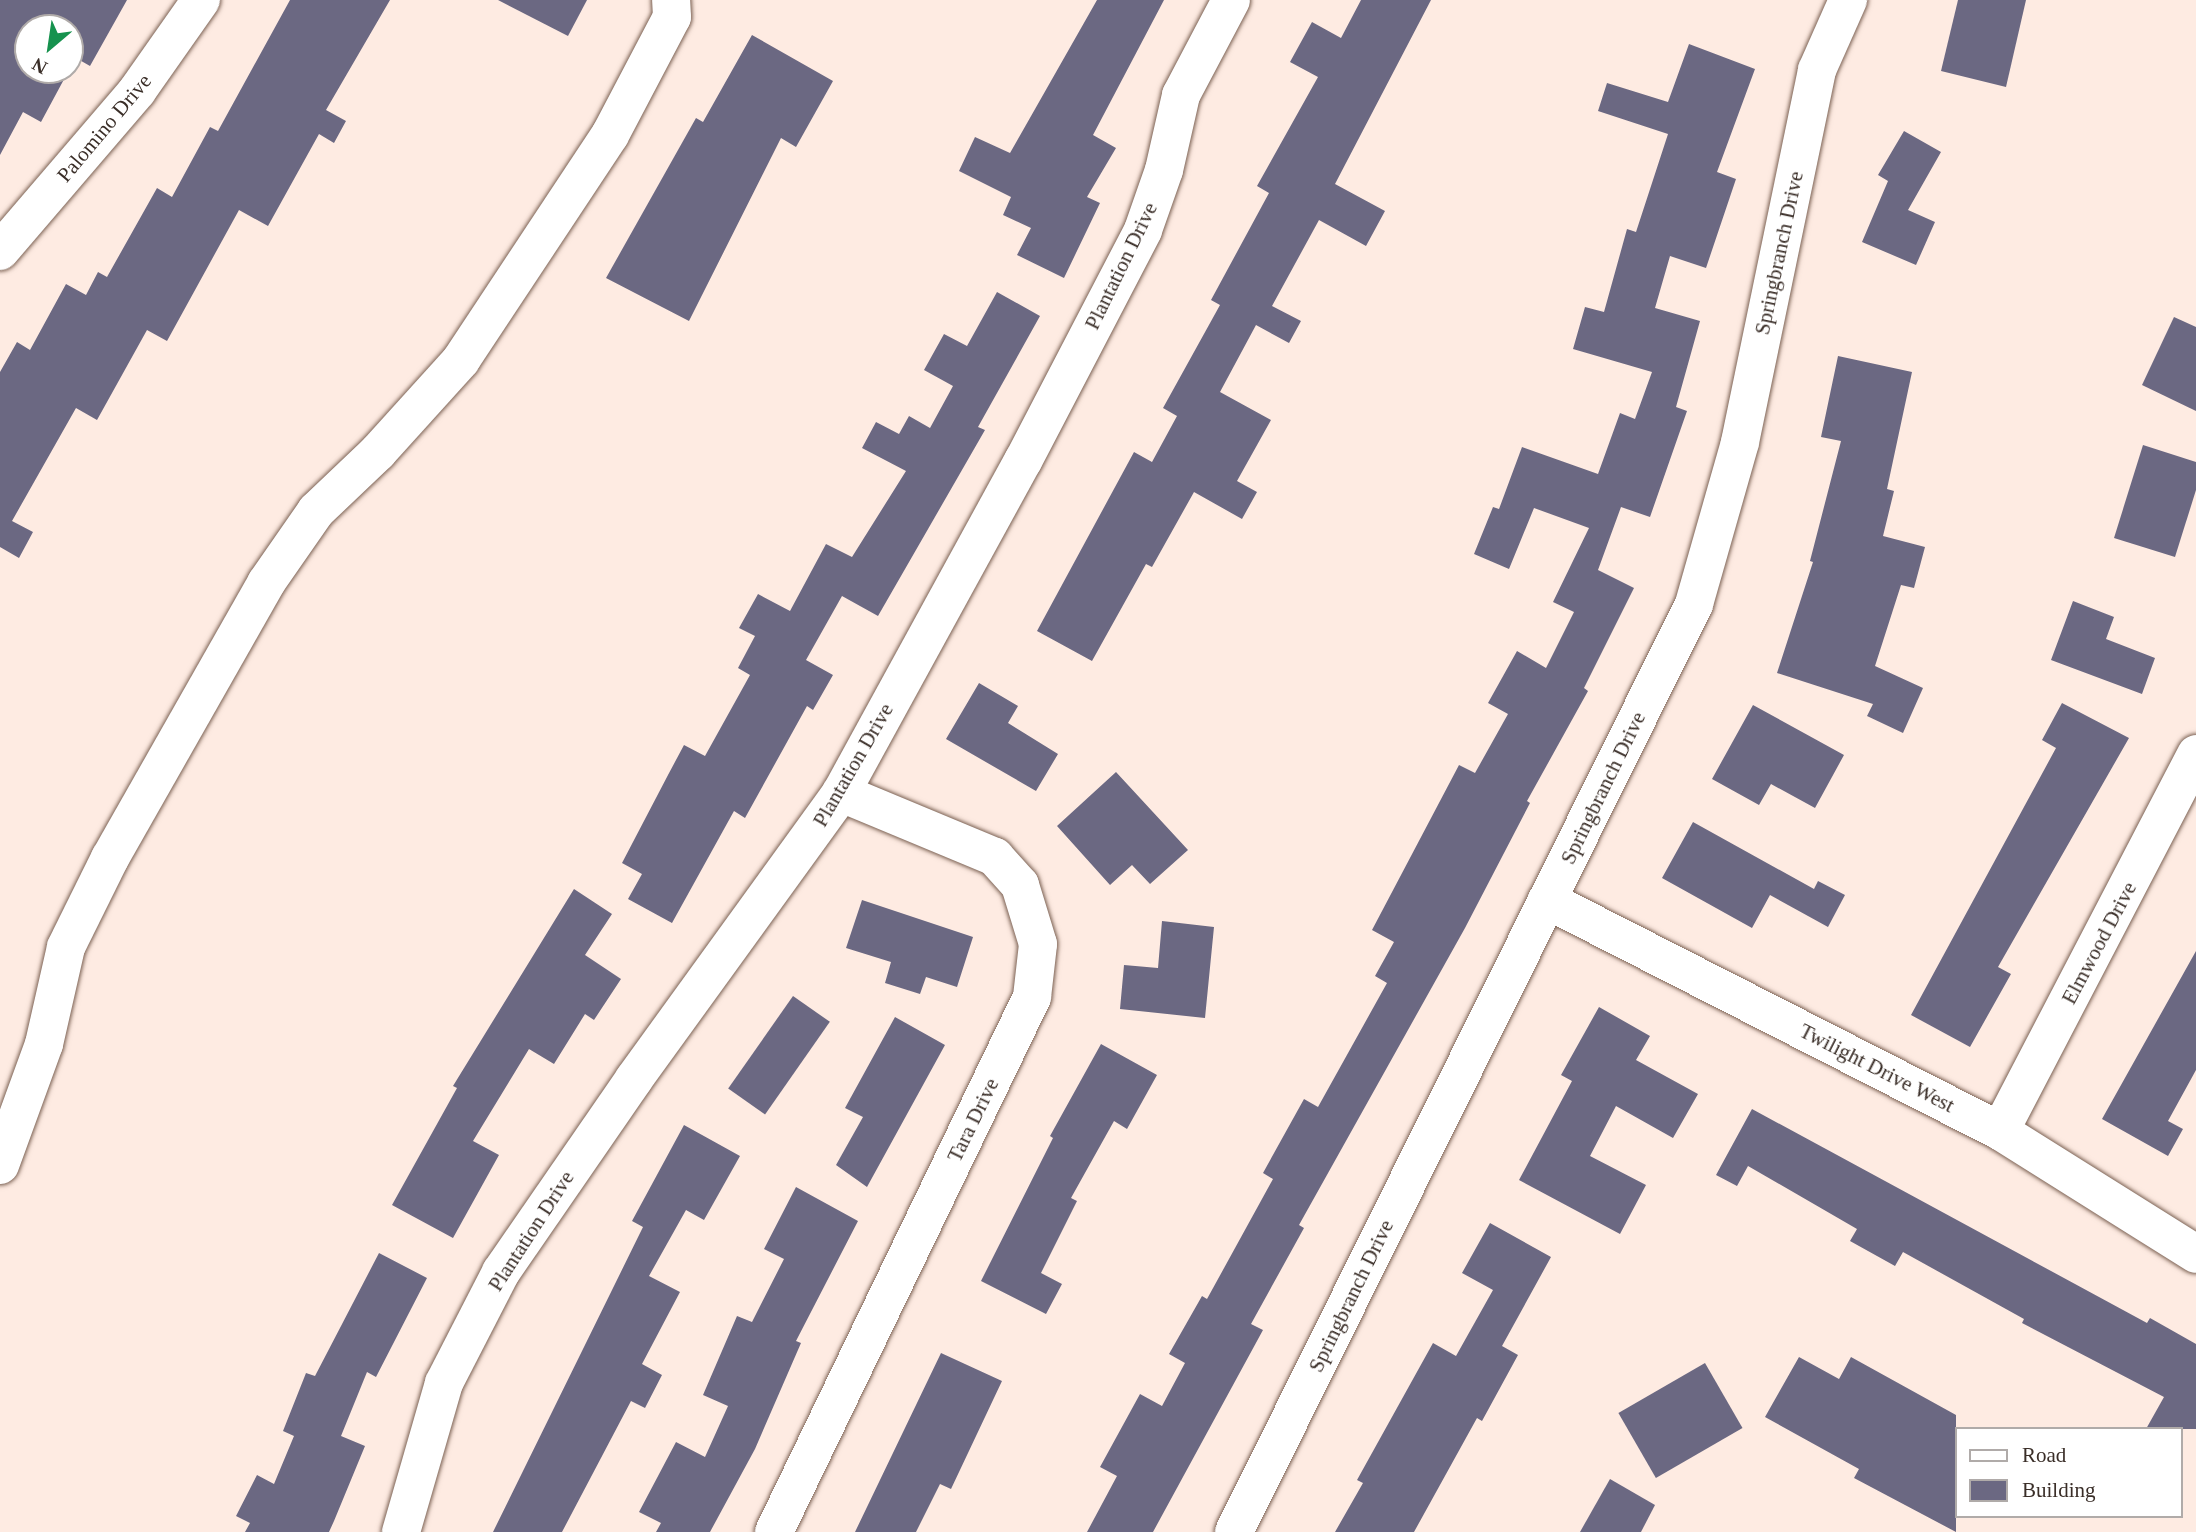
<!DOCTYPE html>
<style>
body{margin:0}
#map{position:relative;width:2196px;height:1532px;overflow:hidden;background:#feebe2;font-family:"Times New Roman",serif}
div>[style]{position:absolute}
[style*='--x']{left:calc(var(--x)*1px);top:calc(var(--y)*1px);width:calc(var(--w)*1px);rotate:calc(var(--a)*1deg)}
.building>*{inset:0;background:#6b6882;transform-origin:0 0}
.roads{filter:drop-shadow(0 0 2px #7b6153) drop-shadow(0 0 2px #7b6153)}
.minor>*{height:38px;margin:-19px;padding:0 19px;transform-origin:19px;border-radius:19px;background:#fff}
span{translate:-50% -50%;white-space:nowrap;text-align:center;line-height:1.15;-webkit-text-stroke:7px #fff;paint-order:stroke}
.street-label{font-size:21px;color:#3a2e28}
.legend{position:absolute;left:1955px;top:1427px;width:228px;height:91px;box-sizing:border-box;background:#fff;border:2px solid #b0aba9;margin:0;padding:9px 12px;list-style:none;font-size:21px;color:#3a2e28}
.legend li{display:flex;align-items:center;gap:14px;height:35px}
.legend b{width:35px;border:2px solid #b0aba9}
.north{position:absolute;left:14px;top:14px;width:70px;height:70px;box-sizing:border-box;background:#fff;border:2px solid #b0aba9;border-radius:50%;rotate:209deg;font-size:19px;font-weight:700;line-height:28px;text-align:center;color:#3a2e28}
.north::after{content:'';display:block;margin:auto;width:24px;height:32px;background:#16924e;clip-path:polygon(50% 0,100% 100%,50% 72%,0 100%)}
</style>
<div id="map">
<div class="building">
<i style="clip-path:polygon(0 0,127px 0,90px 66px,76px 58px,70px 69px,70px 28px,28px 28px,28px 70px,69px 70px,41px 122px,23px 112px,0 155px)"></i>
<i style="clip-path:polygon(290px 0,390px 0,326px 110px,346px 121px,334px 143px,319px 134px,268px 226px,239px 210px,167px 341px,147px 330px,97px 420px,76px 408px,12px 521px,33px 532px,19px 558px,0 547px,0 372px,17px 342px,30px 350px,66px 284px,86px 295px,98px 272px,107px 277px,157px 188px,172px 197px,210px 127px,218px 131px)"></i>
<i style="clip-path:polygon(498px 0,587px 0,568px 36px)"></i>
<i style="clip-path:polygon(1097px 0,1164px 0,1093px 135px,1116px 148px,1087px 197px,1100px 203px,1064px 278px,1017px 255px,1031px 228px,1003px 215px,1011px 197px,959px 171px,975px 137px,1010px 153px)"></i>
<i style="clip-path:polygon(1361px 0,1431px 0,1335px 184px,1385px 211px,1366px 246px,1319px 220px,1272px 306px,1301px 321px,1289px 343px,1256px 325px,1220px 392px,1271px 420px,1237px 481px,1257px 492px,1242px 519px,1194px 492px,1152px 567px,1146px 564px,1092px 661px,1037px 631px,1134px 452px,1152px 462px,1177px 416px,1163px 408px,1220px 305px,1211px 300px,1269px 193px,1257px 186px,1318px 77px,1290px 62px,1312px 22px,1341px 38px)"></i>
<i style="clip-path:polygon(1958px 0,2026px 0,2006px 87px,1941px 71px)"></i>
<i style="clip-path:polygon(752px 35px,833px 81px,796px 147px,781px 138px,689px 321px,606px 278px,696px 118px,703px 122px)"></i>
<i style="clip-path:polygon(1689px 44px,1755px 69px,1717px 172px,1736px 179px,1706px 268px,1670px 256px,1655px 308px,1700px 321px,1676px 407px,1687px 411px,1650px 517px,1621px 507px,1598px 570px,1634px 588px,1584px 688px,1588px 691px,1527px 801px,1530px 803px,1465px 928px,1299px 1225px,1304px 1228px,1251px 1324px,1263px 1330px,1153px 1532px,1087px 1532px,1117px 1476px,1100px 1467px,1140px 1394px,1162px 1406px,1185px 1363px,1169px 1354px,1202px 1296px,1207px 1299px,1273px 1179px,1263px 1173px,1304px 1099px,1318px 1107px,1387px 983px,1375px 976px,1394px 942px,1372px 930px,1459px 765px,1475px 773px,1508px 714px,1488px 703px,1517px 651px,1546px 668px,1574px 612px,1553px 602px,1589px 528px,1534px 508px,1509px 569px,1474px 554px,1493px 507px,1499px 509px,1522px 447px,1598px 474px,1620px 413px,1635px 419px,1652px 372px,1573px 349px,1585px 307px,1604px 312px,1627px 229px,1636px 232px,1668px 134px,1598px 111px,1607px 83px,1668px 102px)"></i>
<i style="clip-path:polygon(1904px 131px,1941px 152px,1908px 210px,1935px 222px,1916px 265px,1862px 242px,1888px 181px,1878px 175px)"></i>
<i style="clip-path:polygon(997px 292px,1040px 316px,978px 427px,985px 430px,878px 616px,842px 596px,806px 660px,833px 675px,813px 710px,807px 706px,745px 818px,734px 811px,672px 923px,628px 899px,642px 874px,622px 863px,668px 775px,684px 745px,705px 756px,750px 675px,738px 668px,755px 636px,739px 628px,758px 594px,790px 611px,826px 544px,852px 557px,906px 471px,862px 448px,876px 422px,899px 434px,909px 416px,930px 428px,953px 386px,924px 370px,944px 334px,967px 346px)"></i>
<i style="clip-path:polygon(2174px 317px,2196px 327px,2196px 411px,2142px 385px)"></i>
<i style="clip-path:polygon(1838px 356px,1912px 372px,1887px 489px,1894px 491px,1883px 536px,1925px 547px,1914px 588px,1901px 585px,1875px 666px,1923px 688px,1903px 733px,1867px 716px,1873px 704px,1777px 673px,1813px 562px,1810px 561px,1841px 441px,1821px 437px)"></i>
<i style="clip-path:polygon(2143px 445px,2196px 462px,2196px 490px,2175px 557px,2114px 538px)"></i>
<i style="clip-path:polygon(2073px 601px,2114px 617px,2106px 639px,2155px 658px,2142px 694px,2051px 660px)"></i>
<i style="clip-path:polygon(979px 683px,1018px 706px,1008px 723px,1058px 754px,1036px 791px,946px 739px)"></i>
<i style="clip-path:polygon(2062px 703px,2129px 738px,1998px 967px,2011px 974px,1970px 1047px,1911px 1015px,2056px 748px,2042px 740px)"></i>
<i style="clip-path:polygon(1753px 705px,1844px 755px,1815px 808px,1771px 784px,1759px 805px,1712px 779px)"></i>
<i style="clip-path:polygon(1116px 772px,1188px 850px,1150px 884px,1132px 865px,1110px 885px,1057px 826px)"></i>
<i style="clip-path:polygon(1693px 822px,1814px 889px,1818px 881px,1845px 895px,1828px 927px,1770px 895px,1752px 928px,1662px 878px)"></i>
<i style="clip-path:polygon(574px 889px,612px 914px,585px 955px,621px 979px,594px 1020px,585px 1014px,554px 1064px,529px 1049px,473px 1141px,499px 1155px,453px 1238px,392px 1205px,457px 1088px,453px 1086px)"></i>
<i style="clip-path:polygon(862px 900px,973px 937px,957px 987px,926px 977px,920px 994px,885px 983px,891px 962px,846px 948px)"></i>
<i style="clip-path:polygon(1162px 921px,1214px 927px,1205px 1018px,1120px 1009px,1124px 965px,1158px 968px)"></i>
<i style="clip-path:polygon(2196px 951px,2196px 1070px,2168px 1121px,2183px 1129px,2168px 1156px,2102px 1119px)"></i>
<i style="left:793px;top:996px;width:45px;height:113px;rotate:35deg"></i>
<i style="clip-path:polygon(1599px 1007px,1650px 1036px,1636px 1060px,1698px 1094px,1673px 1138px,1616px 1106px,1590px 1156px,1646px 1185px,1620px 1234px,1519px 1180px,1572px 1081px,1561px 1075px)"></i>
<i style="clip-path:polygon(895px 1017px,945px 1045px,867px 1187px,836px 1165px,863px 1117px,845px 1108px)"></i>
<i style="clip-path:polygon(1101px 1044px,1157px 1075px,1127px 1129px,1114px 1121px,1071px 1198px,1077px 1201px,1041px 1273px,1062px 1284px,1046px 1314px,981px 1281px,1053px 1138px,1050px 1136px)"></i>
<i style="clip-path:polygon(1752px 1109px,2147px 1323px,2150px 1318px,2196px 1344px,2196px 1429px,2146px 1429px,2164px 1397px,2022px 1323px,2024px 1319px,1903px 1252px,1895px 1266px,1850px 1241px,1857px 1229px,1748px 1166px,1737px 1186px,1716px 1175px)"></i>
<i style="clip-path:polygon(684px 1125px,740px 1156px,704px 1220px,686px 1210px,649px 1276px,680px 1292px,642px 1364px,662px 1375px,645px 1408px,631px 1401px,562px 1532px,493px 1532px,643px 1227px,632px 1221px)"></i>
<i style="clip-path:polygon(796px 1187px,858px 1221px,796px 1341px,801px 1343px,755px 1449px,710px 1532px,656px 1532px,661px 1523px,639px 1512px,676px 1442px,705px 1457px,728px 1406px,703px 1395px,737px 1316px,752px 1322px,784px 1259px,764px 1249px)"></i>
<i style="clip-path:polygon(1490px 1223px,1551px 1257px,1502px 1346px,1518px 1355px,1482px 1421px,1477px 1418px,1414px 1532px,1335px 1532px,1363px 1483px,1357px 1480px,1433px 1343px,1456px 1356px,1493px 1290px,1462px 1273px)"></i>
<i style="clip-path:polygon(379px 1253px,427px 1278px,376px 1377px,367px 1372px,341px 1436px,365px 1446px,334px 1521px,329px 1532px,245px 1532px,250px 1523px,236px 1516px,257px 1475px,274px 1484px,294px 1436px,283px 1431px,306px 1373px,315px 1376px)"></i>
<i style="clip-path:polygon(941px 1353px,1002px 1381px,951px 1489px,940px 1484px,916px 1532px,855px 1532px)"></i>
<i style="clip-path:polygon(1799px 1357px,1839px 1379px,1851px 1357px,1956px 1415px,1956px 1532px,1854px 1478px,1859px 1469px,1765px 1417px)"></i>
<i style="left:1705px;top:1363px;width:75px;height:100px;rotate:60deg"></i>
<i style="clip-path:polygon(1610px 1479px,1655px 1505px,1641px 1532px,1580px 1532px)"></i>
</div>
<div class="roads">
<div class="minor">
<i style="--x:0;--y:251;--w:211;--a:-49.4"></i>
<i style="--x:137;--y:91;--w:111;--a:-54.9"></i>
<i style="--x:1547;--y:900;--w:508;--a:27.02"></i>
<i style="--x:2000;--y:1131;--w:231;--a:32.1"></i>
<i style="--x:2000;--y:1131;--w:425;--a:-62.5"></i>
<i style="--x:0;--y:1165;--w:129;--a:-70"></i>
<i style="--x:44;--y:1044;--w:99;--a:-77.2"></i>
<i style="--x:66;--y:947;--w:99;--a:-63.7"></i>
<i style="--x:110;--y:858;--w:316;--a:-60.4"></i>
<i style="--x:266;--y:583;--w:88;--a:-55.2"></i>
<i style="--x:316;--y:511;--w:86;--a:-43.6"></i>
<i style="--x:378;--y:452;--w:124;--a:-47.9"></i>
<i style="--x:461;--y:360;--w:270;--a:-56.5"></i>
<i style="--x:610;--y:135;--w:133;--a:-62.3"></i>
<i style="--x:672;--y:17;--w:17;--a:-93"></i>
<i style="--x:401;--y:1532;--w:155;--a:-73.9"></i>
<i style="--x:444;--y:1383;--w:125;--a:-62.8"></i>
<i style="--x:501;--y:1272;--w:234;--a:-55.4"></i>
<i style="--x:634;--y:1079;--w:353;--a:-54.1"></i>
<i style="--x:841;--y:793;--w:379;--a:-61.3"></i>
<i style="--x:1023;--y:461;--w:260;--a:-62.5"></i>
<i style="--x:1143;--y:230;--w:64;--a:-70.7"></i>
<i style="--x:1164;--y:170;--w:77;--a:-77.2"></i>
<i style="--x:1181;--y:95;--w:107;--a:-62.2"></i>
<i style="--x:774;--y:1532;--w:594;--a:-64.25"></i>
<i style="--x:1032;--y:997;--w:53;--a:-83.5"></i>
<i style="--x:1038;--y:944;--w:62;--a:-107"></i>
<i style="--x:1020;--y:885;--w:38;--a:-132"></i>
<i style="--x:995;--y:857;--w:167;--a:-157.4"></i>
<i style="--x:1234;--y:1532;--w:1036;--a:-63.63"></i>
<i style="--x:1694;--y:604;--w:168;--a:-74.1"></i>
<i style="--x:1740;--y:442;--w:380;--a:-78.3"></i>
<i style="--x:1817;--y:70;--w:77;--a:-66.1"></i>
</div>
</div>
<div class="street-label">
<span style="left:104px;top:128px;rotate:-50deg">Palomino Drive</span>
<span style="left:1779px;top:253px;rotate:-78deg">Springbranch Drive</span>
<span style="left:1121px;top:266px;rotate:-64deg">Plantation Drive</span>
<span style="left:853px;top:765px;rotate:-60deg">Plantation Drive</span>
<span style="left:1603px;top:788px;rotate:-64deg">Springbranch Drive</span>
<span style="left:2099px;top:943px;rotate:-62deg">Elmwood Drive</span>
<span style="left:1877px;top:1068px;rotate:27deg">Twilight Drive West</span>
<span style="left:973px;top:1120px;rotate:-64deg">Tara Drive</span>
<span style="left:531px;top:1231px;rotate:-57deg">Plantation Drive</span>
<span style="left:1351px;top:1296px;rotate:-64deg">Springbranch Drive</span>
</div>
<ul class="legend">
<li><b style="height:9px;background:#fff"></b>Road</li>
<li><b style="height:19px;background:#6b6882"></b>Building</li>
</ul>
<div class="north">N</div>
</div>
